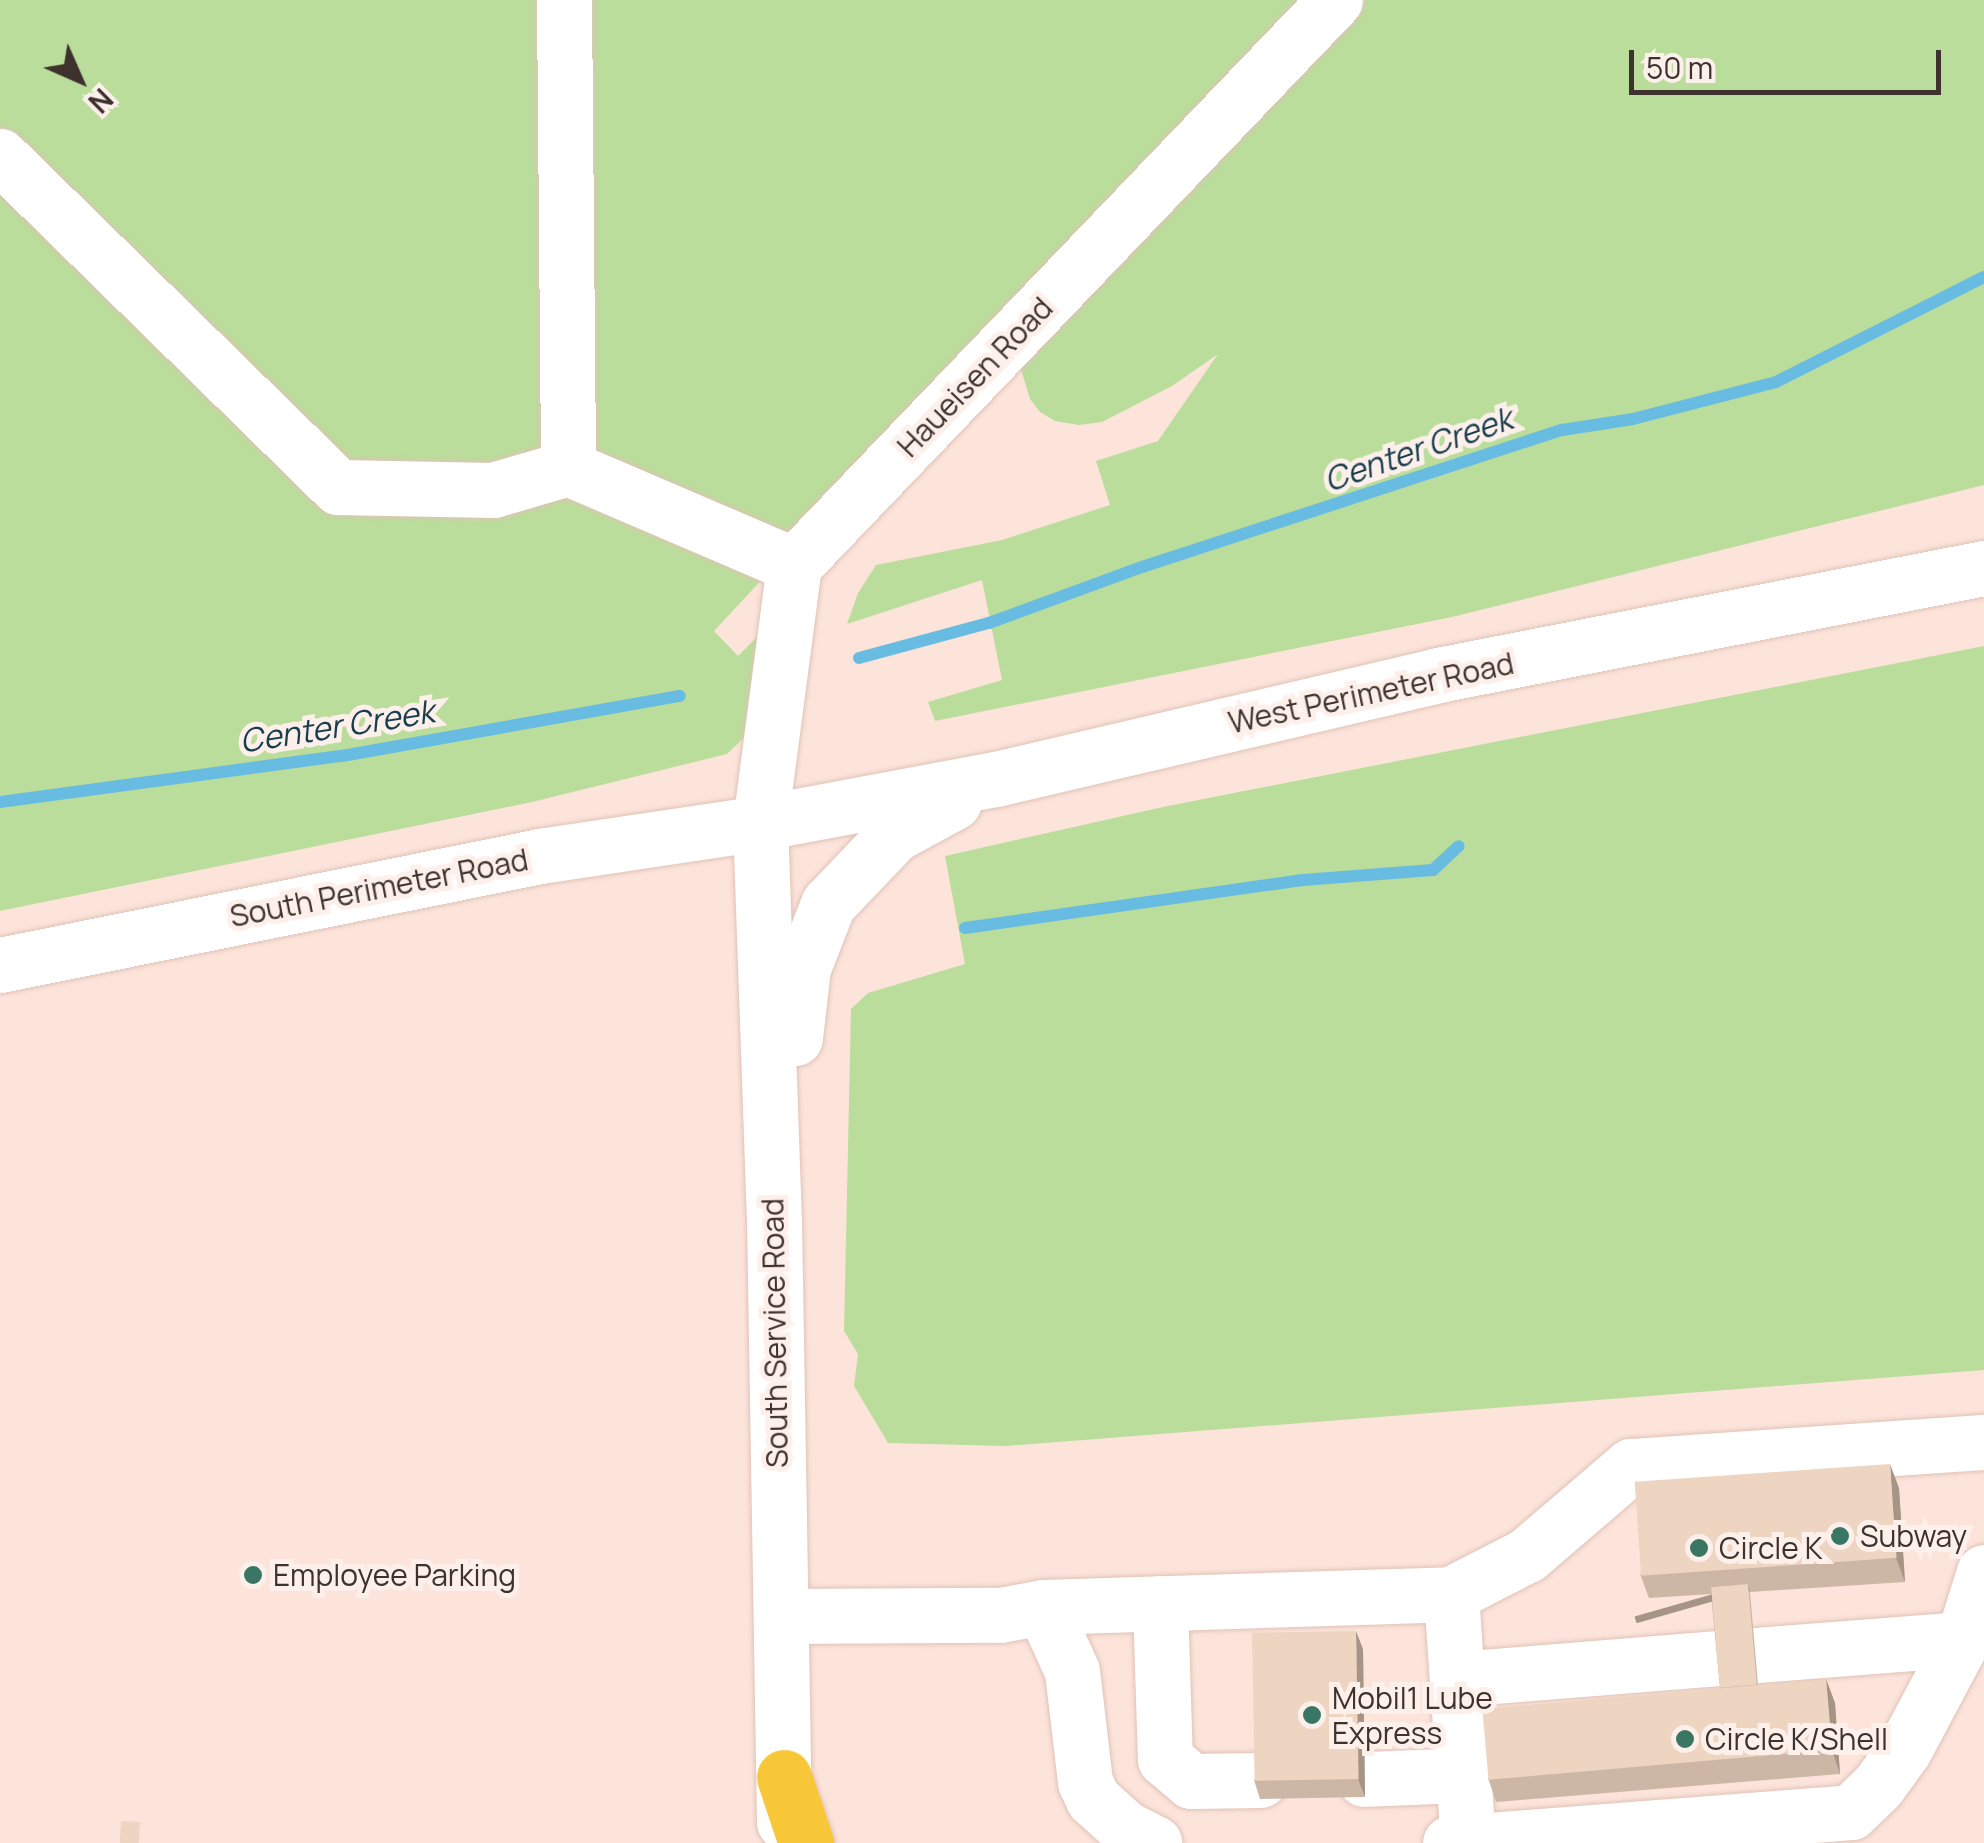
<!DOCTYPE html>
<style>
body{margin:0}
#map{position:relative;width:1984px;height:1843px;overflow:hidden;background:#fdf0eb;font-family:Manrope,sans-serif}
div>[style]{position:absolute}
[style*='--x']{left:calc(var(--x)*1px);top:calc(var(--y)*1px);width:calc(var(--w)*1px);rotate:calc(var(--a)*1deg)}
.built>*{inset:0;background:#fce4db;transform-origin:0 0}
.green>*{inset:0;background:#badd9b}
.stream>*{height:12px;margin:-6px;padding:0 6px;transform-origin:6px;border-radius:6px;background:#69bce1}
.roads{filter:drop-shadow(0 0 2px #e1c2b7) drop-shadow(0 0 2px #e1c2b7)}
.minor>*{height:55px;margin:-27.5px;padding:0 27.5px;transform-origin:27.5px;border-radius:27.5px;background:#fff}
.highway>*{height:55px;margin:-27.5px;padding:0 27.5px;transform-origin:27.5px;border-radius:27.5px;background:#f7c737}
.wall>*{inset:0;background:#ccb7a6}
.shaded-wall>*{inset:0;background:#a69587;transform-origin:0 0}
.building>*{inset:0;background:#edd5c1;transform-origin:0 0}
.dots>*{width:28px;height:28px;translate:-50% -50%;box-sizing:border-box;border:5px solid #fdf0eb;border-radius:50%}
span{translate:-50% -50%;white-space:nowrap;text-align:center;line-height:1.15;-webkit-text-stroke:10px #fdf0eb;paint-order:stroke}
.street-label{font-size:30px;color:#3e322e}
.poi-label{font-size:30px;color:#3e322e}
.left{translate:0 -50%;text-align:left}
.water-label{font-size:32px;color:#183e4e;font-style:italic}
.north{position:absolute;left:30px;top:30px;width:100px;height:100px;-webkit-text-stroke:8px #fdf0eb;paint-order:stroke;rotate:135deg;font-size:28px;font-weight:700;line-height:40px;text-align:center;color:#3e322e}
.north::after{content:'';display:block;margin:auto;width:35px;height:45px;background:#3e322e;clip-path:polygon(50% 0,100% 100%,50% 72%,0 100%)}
.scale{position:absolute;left:1629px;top:50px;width:312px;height:45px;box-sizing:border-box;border:5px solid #3e322e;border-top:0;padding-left:12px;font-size:30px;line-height:35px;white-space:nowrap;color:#3e322e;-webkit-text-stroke:8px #fdf0eb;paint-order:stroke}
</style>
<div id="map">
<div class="built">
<i style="left:0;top:0;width:1984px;height:1843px"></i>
</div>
<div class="green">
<i style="clip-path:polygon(0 0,1301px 0,714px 631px,738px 656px,762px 632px,750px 732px,727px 754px,532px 802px,0 911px)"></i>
<i style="clip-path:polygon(1365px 0,1984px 0,1984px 485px,1452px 617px,935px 721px,928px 702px,1002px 680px,982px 580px,847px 624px,858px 593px,876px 565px,1002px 540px,1110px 505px,1096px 461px,1158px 441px,1218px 354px,1172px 386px,1102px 422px,1079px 425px,1055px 421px,1040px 412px,1030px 399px,1019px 363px)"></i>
<i style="clip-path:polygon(1984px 646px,1984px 1370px,1005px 1446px,888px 1443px,854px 1386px,858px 1354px,844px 1331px,851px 1009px,868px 993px,965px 964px,945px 856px,1163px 807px)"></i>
</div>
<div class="stream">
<i style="--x:859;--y:658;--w:135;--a:-15.1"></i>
<i style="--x:989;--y:623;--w:163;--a:-20.1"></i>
<i style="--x:1142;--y:567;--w:442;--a:-18.1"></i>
<i style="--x:1562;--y:430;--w:72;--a:-8.8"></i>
<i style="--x:1633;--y:419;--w:148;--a:-14.5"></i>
<i style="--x:1776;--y:382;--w:233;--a:-26.8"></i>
<i style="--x:0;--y:802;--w:345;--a:-7.7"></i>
<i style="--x:342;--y:756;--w:343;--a:-10.1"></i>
<i style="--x:965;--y:928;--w:341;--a:-8.1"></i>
<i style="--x:1303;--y:880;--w:130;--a:-4.4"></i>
<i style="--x:1433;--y:870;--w:35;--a:-43"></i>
</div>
<div class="roads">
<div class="minor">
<i style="--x:564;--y:0;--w:468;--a:89.5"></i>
<i style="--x:568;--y:468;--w:246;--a:23.2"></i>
<i style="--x:0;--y:156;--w:473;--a:44.4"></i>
<i style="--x:338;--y:487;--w:155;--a:1.1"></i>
<i style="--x:493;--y:490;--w:78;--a:-16.3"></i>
<i style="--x:0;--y:965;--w:551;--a:-11.41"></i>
<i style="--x:540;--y:856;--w:222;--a:-8.5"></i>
<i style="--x:760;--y:823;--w:240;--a:-10.6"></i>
<i style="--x:996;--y:779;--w:454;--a:-13.2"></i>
<i style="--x:1438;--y:675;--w:556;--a:-11.09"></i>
<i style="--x:795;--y:1038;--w:70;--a:-83.5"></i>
<i style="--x:803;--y:968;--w:69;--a:-68.7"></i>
<i style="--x:828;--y:904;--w:97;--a:-46.3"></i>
<i style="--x:895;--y:834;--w:67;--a:-28.5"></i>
<i style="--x:1451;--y:1594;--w:85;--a:-27.2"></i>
<i style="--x:1527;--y:1555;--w:137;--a:-40.6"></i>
<i style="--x:1631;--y:1466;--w:354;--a:-3.9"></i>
<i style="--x:1160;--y:1603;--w:156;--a:88.2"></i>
<i style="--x:1165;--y:1759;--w:34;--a:40"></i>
<i style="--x:1191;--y:1781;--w:69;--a:-0.8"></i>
<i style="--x:1043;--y:1607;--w:70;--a:65.6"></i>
<i style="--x:1072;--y:1671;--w:112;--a:83.3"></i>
<i style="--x:1085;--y:1782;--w:19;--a:65"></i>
<i style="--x:1093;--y:1799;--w:43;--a:42.2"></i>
<i style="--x:1125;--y:1828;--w:33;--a:27"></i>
<i style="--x:781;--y:1616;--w:219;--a:-0.3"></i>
<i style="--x:1000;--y:1615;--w:44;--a:-10.5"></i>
<i style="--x:1043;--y:1607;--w:408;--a:-1.8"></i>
<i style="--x:1451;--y:1594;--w:250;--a:86.1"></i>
<i style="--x:1756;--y:1655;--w:208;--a:-4.4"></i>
<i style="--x:1946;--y:1669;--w:34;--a:-60"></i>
<i style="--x:1963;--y:1639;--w:70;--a:-72.6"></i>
<i style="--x:1458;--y:1679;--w:262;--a:-4.6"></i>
<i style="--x:1364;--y:1779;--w:100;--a:-2.3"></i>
<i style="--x:784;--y:1822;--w:600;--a:-90.95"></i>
<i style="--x:774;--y:1222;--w:399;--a:-92"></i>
<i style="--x:760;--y:823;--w:260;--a:-82.5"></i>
<i style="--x:794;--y:565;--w:782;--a:-46.24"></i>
<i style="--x:1450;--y:1843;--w:402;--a:-4.4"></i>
<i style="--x:1851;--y:1812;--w:37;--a:-44"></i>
<i style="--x:1878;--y:1786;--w:44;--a:-54.2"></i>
<i style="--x:1904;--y:1750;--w:126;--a:-62"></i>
</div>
<div class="highway">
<i style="--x:784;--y:1777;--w:70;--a:71.6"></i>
</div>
</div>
<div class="wall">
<i style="clip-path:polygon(1899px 1488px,1905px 1582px,1750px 1592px,1758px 1685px,1826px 1679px,1835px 1703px,1840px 1774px,1496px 1802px,1488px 1778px,1720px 1688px,1711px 1594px,1649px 1598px,1640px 1574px)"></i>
<i style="clip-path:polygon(1363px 1649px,1365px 1797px,1260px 1799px,1254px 1780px)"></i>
</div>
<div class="shaded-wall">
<i style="clip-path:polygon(1890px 1464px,1899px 1488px,1905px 1582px,1896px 1558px)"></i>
<i style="left:1748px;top:1584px;width:7px;height:118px;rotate:74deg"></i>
<i style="clip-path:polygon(1356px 1631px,1363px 1649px,1365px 1797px,1358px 1779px)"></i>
<i style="clip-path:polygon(1826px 1679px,1835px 1703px,1840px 1774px,1832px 1750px)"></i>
</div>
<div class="building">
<i style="left:1890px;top:1464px;width:94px;height:256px;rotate:86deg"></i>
<i style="left:1748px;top:1584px;width:101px;height:37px;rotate:85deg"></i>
<i style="left:1356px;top:1631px;width:148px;height:104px;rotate:89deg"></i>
<i style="left:1826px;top:1679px;width:71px;height:345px;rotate:85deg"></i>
<i style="left:121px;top:1821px;width:19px;height:22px;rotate:3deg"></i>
</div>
<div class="dots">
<i style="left:1840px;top:1536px;background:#397764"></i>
<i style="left:1699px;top:1548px;background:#397764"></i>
<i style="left:253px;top:1575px;background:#397764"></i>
<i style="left:1312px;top:1715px;background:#397764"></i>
<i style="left:1685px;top:1739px;background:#397764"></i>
</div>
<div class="street-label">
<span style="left:975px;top:377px;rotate:-46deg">Haueisen Road</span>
<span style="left:1371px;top:693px;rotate:-12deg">West Perimeter Road</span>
<span style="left:379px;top:888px;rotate:-11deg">South Perimeter Road</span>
<span style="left:775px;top:1333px;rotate:-91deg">South Service Road</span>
</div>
<div class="poi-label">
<span class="left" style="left:1860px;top:1536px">Subway</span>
<span class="left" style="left:1719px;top:1548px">Circle K</span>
<span class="left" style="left:273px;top:1575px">Employee Parking</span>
<span class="left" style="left:1332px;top:1715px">Mobil1 Lube<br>Express</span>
<span class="left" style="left:1705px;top:1739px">Circle K/Shell</span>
</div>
<div class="water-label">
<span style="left:1418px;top:449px;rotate:-19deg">Center Creek</span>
<span style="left:337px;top:726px;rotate:-9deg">Center Creek</span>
</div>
<div class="north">N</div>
<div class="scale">50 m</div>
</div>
